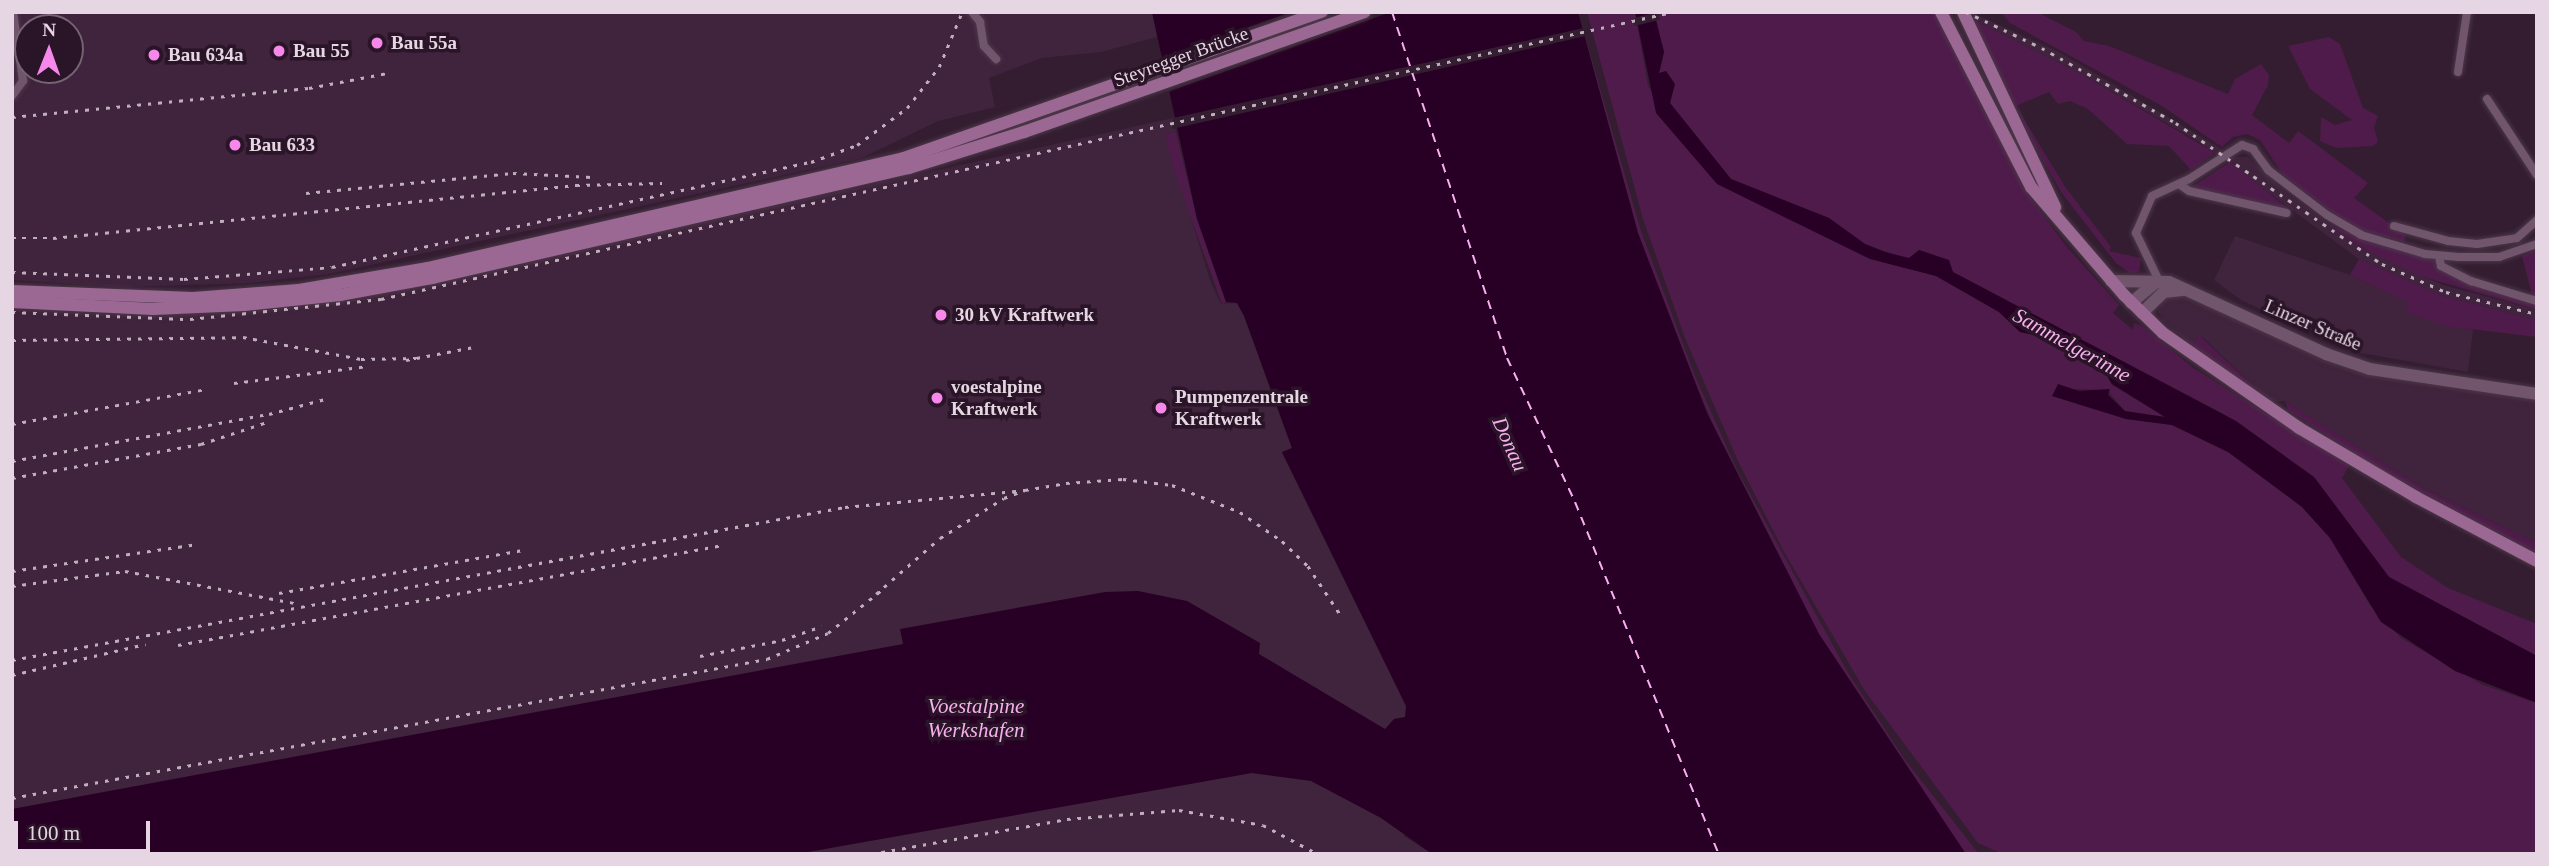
<!DOCTYPE html>
<meta charset="utf-8">
<style>
body{margin:0}
#map{position:relative;width:2549px;height:866px;overflow:hidden;background:#341d31;font-family:"Times New Roman",serif}
div>[style]{position:absolute}
[style*='--x']{left:calc(var(--x)*1px);top:calc(var(--y)*1px);width:calc(var(--w)*1px);rotate:calc(var(--a)*1deg)}
.built>*{inset:0;background:#40233c}
.green>*{inset:0;background:#4f1b4b}
.water>*{inset:0;background:#280025}
.pier>*{inset:0;background:#341d31;transform-origin:0 0}
.ferry>*{height:2px;margin-top:-1px;transform-origin:0;background:repeating-linear-gradient(90deg,#f7b0ee 0 9px,transparent 0 16px)}
.roads{filter:drop-shadow(0 0 2px #4c3849) drop-shadow(0 0 2px #4c3849)}
.street>*{height:8px;margin:-4px;padding:0 4px;transform-origin:4px;border-radius:4px;background:#70556c}
.secondary>*{height:12px;margin:-6px;padding:0 6px;transform-origin:6px;border-radius:6px;background:#70556c}
.primary>*{height:12px;margin:-6px;padding:0 6px;transform-origin:6px;border-radius:6px;background:#9b6894}
.rail>*{height:2.5px;margin-top:-1.25px;transform-origin:0;background:repeating-linear-gradient(90deg,#bfaebc 0 3.5px,transparent 0 10.5px)}
.dots>*{width:19px;height:19px;translate:-50% -50%;box-sizing:border-box;border:4px solid #2a1427;border-radius:50%}
span{translate:-50% -50%;white-space:nowrap;text-align:center;line-height:1.15;-webkit-text-stroke:7px #2a1427;paint-order:stroke}
.poi-label{font-size:19px;color:#e6d6e3;font-weight:700}
.left{translate:0 -50%;text-align:left}
.street-label{font-size:19px;color:#e6d6e3}
.water-label{font-size:21px;color:#f7b0ee;font-style:italic}
.frame{position:absolute;inset:0;border:14px solid #e6d6e3;pointer-events:none}
.north{position:absolute;left:14px;top:14px;width:70px;height:70px;box-sizing:border-box;background:#2a1427;border:2px solid #756272;border-radius:50%;rotate:1deg;font-size:19px;font-weight:700;line-height:28px;text-align:center;color:#e6d6e3}
.north::after{content:'';display:block;margin:auto;width:24px;height:32px;background:#f788eb;clip-path:polygon(50% 0,100% 100%,50% 72%,0 100%)}
.scale{position:absolute;left:14px;top:821px;width:136px;height:32px;box-sizing:border-box;border:4px solid #e6d6e3;border-top:0;padding-left:9px;font-size:21px;line-height:24px;white-space:nowrap;color:#e6d6e3;-webkit-text-stroke:5px #2a1427;paint-order:stroke}
</style>
<div id="map">
<div class="built">
<i style="clip-path:polygon(evenodd,12px 12px,1152px 12px,1157px 37px,1101px 52px,1042px 58px,989px 78px,995px 107px,938px 121px,862px 158px,329px 274px,250px 283px,124px 287px,12px 280px,12px 12px,28px 28px,70px 28px,70px 70px,28px 70px,28px 28px)"></i>
<i style="clip-path:polygon(1971px 12px,2059px 52px,2235px 157px,2248px 157px,2287px 194px,2364px 249px,2443px 285px,2537px 310px,2537px 320px,2443px 296px,2359px 259px,2199px 142px,2083px 75px,1974px 20px)"></i>
<i style="clip-path:polygon(1173px 118px,1176px 132px,1165px 134px,1211px 283px,1221px 304px,1237px 303px,1244px 316px,1292px 449px,1282px 453px,1408px 710px,1405px 718px,1394px 719px,1385px 729px,1404px 836px,1432px 854px,12px 854px,12px 307px,103px 314px,217px 312px,388px 292px)"></i>
<i style="clip-path:polygon(2235px 236px,2350px 275px,2409px 302px,2406px 312px,2473px 330px,2468px 372px,2349px 351px,2241px 300px,2214px 280px)"></i>
<i style="clip-path:polygon(2185px 295px,2310px 352px,2537px 400px,2537px 543px,2423px 488px,2284px 401px,2271px 402px,2200px 335px,2192px 345px,2163px 321px,2158px 312px,2163px 298px)"></i>
</div>
<div class="green">
<i style="clip-path:polygon(1578px 12px,1641px 231px,1695px 376px,1737px 470px,1848px 673px,1905px 760px,1979px 854px,1966px 854px,1883px 736px,1819px 634px,1733px 470px,1683px 355px,1638px 233px)"></i>
<i style="clip-path:polygon(1587px 12px,1635px 12px,1648px 86px,1718px 184px,1882px 262px,1936px 276px,1999px 312px,2020px 332px,2056px 340px,2074px 355px,2100px 364px,2112px 385px,2165px 417px,2125px 411px,2107px 390px,2073px 389px,2052px 396px,2126px 419px,2172px 425px,2228px 452px,2302px 507px,2330px 538px,2370px 605px,2401px 638px,2483px 685px,2537px 703px,2537px 854px,2003px 854px,1978px 843px,1865px 691px,1783px 550px,1738px 461px,1685px 338px,1643px 219px)"></i>
<i style="clip-path:polygon(1654px 12px,1936px 12px,2029px 196px,2066px 246px,2119px 305px,2113px 313px,2133px 330px,2134px 323px,2142px 326px,2192px 367px,2349px 466px,2342px 478px,2401px 557px,2448px 588px,2537px 624px,2537px 656px,2389px 577px,2314px 477px,2222px 413px,1953px 272px,1942px 260px,1919px 250px,1910px 258px,1901px 257px,1865px 244px,1829px 218px,1731px 179px,1670px 103px,1675px 84px,1659px 74px,1664px 52px)"></i>
<i style="clip-path:polygon(2001px 12px,2037px 12px,2076px 32px,2084px 41px,2109px 46px,2228px 94px,2235px 79px,2261px 64px,2269px 75px,2268px 85px,2252px 115px,2289px 143px,2298px 131px,2368px 183px,2354px 198px,2406px 235px,2404px 242px,2363px 231px,2329px 210px,2283px 175px,2260px 140px,2247px 134px,2233px 137px,2222px 147px,2162px 106px,2010px 23px)"></i>
<i style="clip-path:polygon(1974px 20px,2083px 75px,2215px 153px,2191px 170px,2169px 146px,2127px 144px,2088px 109px,2070px 101px,2058px 104px,2049px 92px,2016px 106px,2066px 188px,2111px 247px,2109px 251px,2141px 258px,2139px 272px,2130px 273px,2116px 263px,2061px 192px,2034px 145px)"></i>
<i style="clip-path:polygon(2329px 37px,2340px 44px,2363px 108px,2378px 116px,2374px 127px,2378px 142px,2373px 146px,2336px 148px,2320px 141px,2321px 117px,2335px 125px,2352px 120px,2310px 89px,2288px 46px)"></i>
<i style="clip-path:polygon(1176px 132px,1197px 219px,1226px 302px,1222px 304px,1174px 171px,1165px 134px)"></i>
<i style="clip-path:polygon(2230px 162px,2290px 210px,2192px 187px)"></i>
<i style="clip-path:polygon(2327px 224px,2364px 240px,2436px 261px,2537px 303px,2537px 310px,2417px 275px,2364px 249px)"></i>
<i style="clip-path:polygon(2537px 250px,2537px 300px,2533px 299px,2522px 256px)"></i>
<i style="clip-path:polygon(2359px 259px,2443px 296px,2537px 320px,2537px 337px,2445px 326px,2405px 312px,2408px 302px,2350px 275px)"></i>
<i style="clip-path:polygon(2200px 335px,2204px 340px,2271px 402px,2192px 345px)"></i>
<i style="clip-path:polygon(2285px 401px,2423px 488px,2537px 543px,2537px 554px,2379px 469px,2288px 410px)"></i>
</div>
<div class="water">
<i style="clip-path:polygon(1152px 12px,1578px 12px,1638px 233px,1707px 413px,1819px 634px,1966px 854px,1432px 854px,1381px 818px,1311px 781px,1252px 773px,797px 854px,12px 854px,12px 809px,903px 644px,900px 629px,1105px 592px,1138px 591px,1187px 601px,1260px 643px,1259px 654px,1385px 729px,1394px 719px,1405px 717px,1406px 706px,1282px 452px,1292px 448px,1244px 316px,1237px 303px,1226px 302px,1197px 219px)"></i>
<i style="clip-path:polygon(1635px 12px,1654px 12px,1664px 52px,1659px 73px,1666px 71px,1675px 84px,1670px 103px,1731px 179px,1829px 218px,1865px 244px,1885px 252px,1909px 258px,1919px 250px,1949px 260px,1953px 272px,2236px 421px,2314px 477px,2389px 577px,2537px 656px,2537px 703px,2455px 671px,2381px 622px,2330px 538px,2302px 507px,2228px 452px,2172px 425px,2126px 419px,2052px 396px,2058px 384px,2079px 391px,2110px 389px,2108px 395px,2125px 411px,2165px 417px,2112px 384px,2100px 364px,2068px 353px,2056px 340px,2020px 332px,1999px 312px,1936px 276px,1870px 259px,1717px 184px,1656px 113px)"></i>
</div>
<div class="pier">
<i style="clip-path:polygon(1291px 12px,1391px 12px,1165px 93px,1158px 60px)"></i>
<i style="left:1658px;top:12px;width:8px;height:26px;rotate:76deg"></i>
<i style="clip-path:polygon(1584px 28px,1586px 36px,1172px 129px,1173px 118px)"></i>
</div>
<div class="ferry">
<i style="--x:1392;--y:12;--w:365;--a:71.6"></i>
<i style="--x:1507;--y:358;--w:159;--a:64.7"></i>
<i style="--x:1575;--y:502;--w:380;--a:67.8"></i>
</div>
<div class="roads">
<div class="street">
<i style="--x:972;--y:12;--w:13;--a:51"></i>
<i style="--x:980;--y:22;--w:24;--a:81"></i>
<i style="--x:984;--y:46;--w:18;--a:47"></i>
<i style="--x:2458;--y:72;--w:61;--a:-81.5"></i>
<i style="--x:12;--y:96;--w:19;--a:-54"></i>
<i style="--x:23;--y:81;--w:70;--a:-98.2"></i>
<i style="--x:2487;--y:99;--w:91;--a:56.7"></i>
<i style="--x:2179;--y:184;--w:12;--a:35"></i>
<i style="--x:2189;--y:191;--w:100;--a:12.7"></i>
<i style="--x:2394;--y:226;--w:56;--a:15.5"></i>
<i style="--x:2448;--y:241;--w:29;--a:6"></i>
<i style="--x:2477;--y:244;--w:40;--a:-8.5"></i>
<i style="--x:2517;--y:238;--w:27;--a:-42"></i>
<i style="--x:2439;--y:256;--w:10;--a:79"></i>
<i style="--x:2441;--y:266;--w:34;--a:27"></i>
<i style="--x:2471;--y:281;--w:69;--a:16.9"></i>
<i style="--x:2161;--y:285;--w:58;--a:-115.7"></i>
<i style="--x:2136;--y:233;--w:40;--a:-66.6"></i>
<i style="--x:2152;--y:196;--w:41;--a:-24.7"></i>
<i style="--x:2189;--y:179;--w:63;--a:-32.7"></i>
<i style="--x:2242;--y:145;--w:12;--a:20"></i>
<i style="--x:2253;--y:149;--w:26;--a:54"></i>
<i style="--x:2268;--y:170;--w:74;--a:37.3"></i>
<i style="--x:2327;--y:215;--w:39;--a:30"></i>
<i style="--x:2361;--y:235;--w:67;--a:16.5"></i>
<i style="--x:2425;--y:254;--w:34;--a:5"></i>
<i style="--x:2459;--y:257;--w:40;--a:0"></i>
<i style="--x:2499;--y:257;--w:40;--a:-18.9"></i>
</div>
<div class="secondary">
<i style="--x:2111;--y:281;--w:58;--a:1"></i>
<i style="--x:2169;--y:282;--w:173;--a:24.6"></i>
<i style="--x:2326;--y:354;--w:46;--a:18.8"></i>
<i style="--x:2370;--y:369;--w:169;--a:8.5"></i>
<i style="--x:2131;--y:303;--w:33;--a:-40"></i>
<i style="--x:2142;--y:313;--w:30;--a:-44"></i>
<i style="--x:2164;--y:292;--w:18;--a:-6"></i>
</div>
<div class="primary">
<i style="--x:1941;--y:12;--w:197;--a:62.8"></i>
<i style="--x:2031;--y:187;--w:143;--a:49.3"></i>
<i style="--x:2124;--y:295;--w:54;--a:44.3"></i>
<i style="--x:2163;--y:333;--w:166;--a:34.9"></i>
<i style="--x:2299;--y:428;--w:136;--a:30.5"></i>
<i style="--x:2416;--y:497;--w:137;--a:27.9"></i>
<i style="--x:1963;--y:12;--w:216;--a:64.7"></i>
<i style="--x:12;--y:291;--w:181;--a:2.2"></i>
<i style="--x:193;--y:298;--w:106;--a:-4.3"></i>
<i style="--x:299;--y:290;--w:131;--a:-9.7"></i>
<i style="--x:428;--y:268;--w:489;--a:-13"></i>
<i style="--x:904;--y:158;--w:443;--a:-19.3"></i>
<i style="--x:12;--y:302;--w:141;--a:2.8"></i>
<i style="--x:153;--y:309;--w:91;--a:-2.5"></i>
<i style="--x:244;--y:305;--w:97;--a:-5.9"></i>
<i style="--x:340;--y:295;--w:94;--a:-10.5"></i>
<i style="--x:432;--y:278;--w:490;--a:-13"></i>
<i style="--x:909;--y:168;--w:121;--a:-17.4"></i>
<i style="--x:1024;--y:132;--w:361;--a:-19.4"></i>
</div>
</div>
<div class="rail">
<i style="--x:1966;--y:12;--w:84;--a:25.3"></i>
<i style="--x:2042;--y:48;--w:154;--a:29.2"></i>
<i style="--x:2176;--y:123;--w:250;--a:34.4"></i>
<i style="--x:2382;--y:264;--w:70;--a:23.6"></i>
<i style="--x:2446;--y:292;--w:94;--a:13.6"></i>
<i style="--x:12;--y:117;--w:298;--a:-5.6"></i>
<i style="--x:309;--y:88;--w:80;--a:-10.8"></i>
<i style="--x:306;--y:193;--w:208;--a:-5.5"></i>
<i style="--x:513;--y:173;--w:79;--a:2.9"></i>
<i style="--x:12;--y:238;--w:41;--a:0"></i>
<i style="--x:53;--y:238;--w:526;--a:-5.79"></i>
<i style="--x:576;--y:185;--w:86;--a:-1.3"></i>
<i style="--x:12;--y:272;--w:172;--a:2.3"></i>
<i style="--x:184;--y:279;--w:148;--a:-4.6"></i>
<i style="--x:332;--y:267;--w:490;--a:-12.4"></i>
<i style="--x:811;--y:162;--w:49;--a:-20.3"></i>
<i style="--x:857;--y:145;--w:62;--a:-36.5"></i>
<i style="--x:907;--y:108;--w:52;--a:-52"></i>
<i style="--x:939;--y:67;--w:60;--a:-67.3"></i>
<i style="--x:12;--y:312;--w:178;--a:2.3"></i>
<i style="--x:190;--y:319;--w:192;--a:-6"></i>
<i style="--x:381;--y:299;--w:1323;--a:-12.53"></i>
<i style="--x:12;--y:340;--w:231;--a:-0.7"></i>
<i style="--x:243;--y:337;--w:120;--a:10.6"></i>
<i style="--x:361;--y:359;--w:55;--a:-1"></i>
<i style="--x:406;--y:360;--w:69;--a:-10.8"></i>
<i style="--x:234;--y:383;--w:135;--a:-7.2"></i>
<i style="--x:12;--y:424;--w:197;--a:-10.2"></i>
<i style="--x:12;--y:461;--w:261;--a:-10.4"></i>
<i style="--x:269;--y:414;--w:58;--a:-15"></i>
<i style="--x:12;--y:478;--w:192;--a:-10.2"></i>
<i style="--x:201;--y:444;--w:70;--a:-18.4"></i>
<i style="--x:12;--y:571;--w:186;--a:-8.3"></i>
<i style="--x:12;--y:586;--w:114;--a:-7.6"></i>
<i style="--x:125;--y:571;--w:173;--a:10.7"></i>
<i style="--x:279;--y:593;--w:249;--a:-10"></i>
<i style="--x:876;--y:594;--w:85;--a:-41.2"></i>
<i style="--x:940;--y:538;--w:75;--a:-32"></i>
<i style="--x:1004;--y:498;--w:22;--a:-21"></i>
<i style="--x:1025;--y:490;--w:42;--a:-9.7"></i>
<i style="--x:1066;--y:483;--w:57;--a:-4"></i>
<i style="--x:1123;--y:479;--w:49;--a:7"></i>
<i style="--x:1172;--y:485;--w:73;--a:21.7"></i>
<i style="--x:1240;--y:512;--w:51;--a:34.6"></i>
<i style="--x:1282;--y:541;--w:36;--a:44"></i>
<i style="--x:1308;--y:566;--w:61;--a:56.3"></i>
<i style="--x:178;--y:645;--w:554;--a:-10.4"></i>
<i style="--x:700;--y:656;--w:84;--a:-11"></i>
<i style="--x:782;--y:640;--w:42;--a:-19.3"></i>
<i style="--x:12;--y:660;--w:847;--a:-10.41"></i>
<i style="--x:845;--y:507;--w:181;--a:-5.4"></i>
<i style="--x:12;--y:675;--w:137;--a:-13.1"></i>
<i style="--x:12;--y:798;--w:768;--a:-10.43"></i>
<i style="--x:767;--y:659;--w:66;--a:-23.1"></i>
<i style="--x:828;--y:633;--w:70;--a:-38.7"></i>
<i style="--x:871;--y:854;--w:199;--a:-10.1"></i>
<i style="--x:1067;--y:819;--w:112;--a:-4.6"></i>
<i style="--x:1179;--y:810;--w:85;--a:10.1"></i>
<i style="--x:1263;--y:825;--w:62;--a:27.8"></i>
</div>
<div class="dots">
<i style="left:377px;top:43px;background:#f788eb"></i>
<i style="left:279px;top:51px;background:#f788eb"></i>
<i style="left:154px;top:55px;background:#f788eb"></i>
<i style="left:235px;top:145px;background:#f788eb"></i>
<i style="left:941px;top:315px;background:#f788eb"></i>
<i style="left:937px;top:398px;background:#f788eb"></i>
<i style="left:1161px;top:408px;background:#f788eb"></i>
</div>
<div class="poi-label">
<span class="left" style="left:391px;top:43px">Bau 55a</span>
<span class="left" style="left:293px;top:51px">Bau 55</span>
<span class="left" style="left:168px;top:55px">Bau 634a</span>
<span class="left" style="left:249px;top:145px">Bau 633</span>
<span class="left" style="left:955px;top:315px">30 kV Kraftwerk</span>
<span class="left" style="left:951px;top:398px">voestalpine<br>Kraftwerk</span>
<span class="left" style="left:1175px;top:408px">Pumpenzentrale<br>Kraftwerk</span>
</div>
<div class="street-label">
<span style="left:1181px;top:57px;rotate:-20deg">Steyregger Brücke</span>
<span style="left:2313px;top:325px;rotate:23deg">Linzer Straße</span>
</div>
<div class="water-label">
<span style="left:2072px;top:345px;rotate:29deg">Sammelgerinne</span>
<span style="left:1510px;top:444px;rotate:66deg">Donau</span>
<span style="left:976px;top:718px">Voestalpine<br>Werkshafen</span>
</div>
<div class="frame"></div>
<div class="north">N</div>
<div class="scale">100 m</div>
</div>
